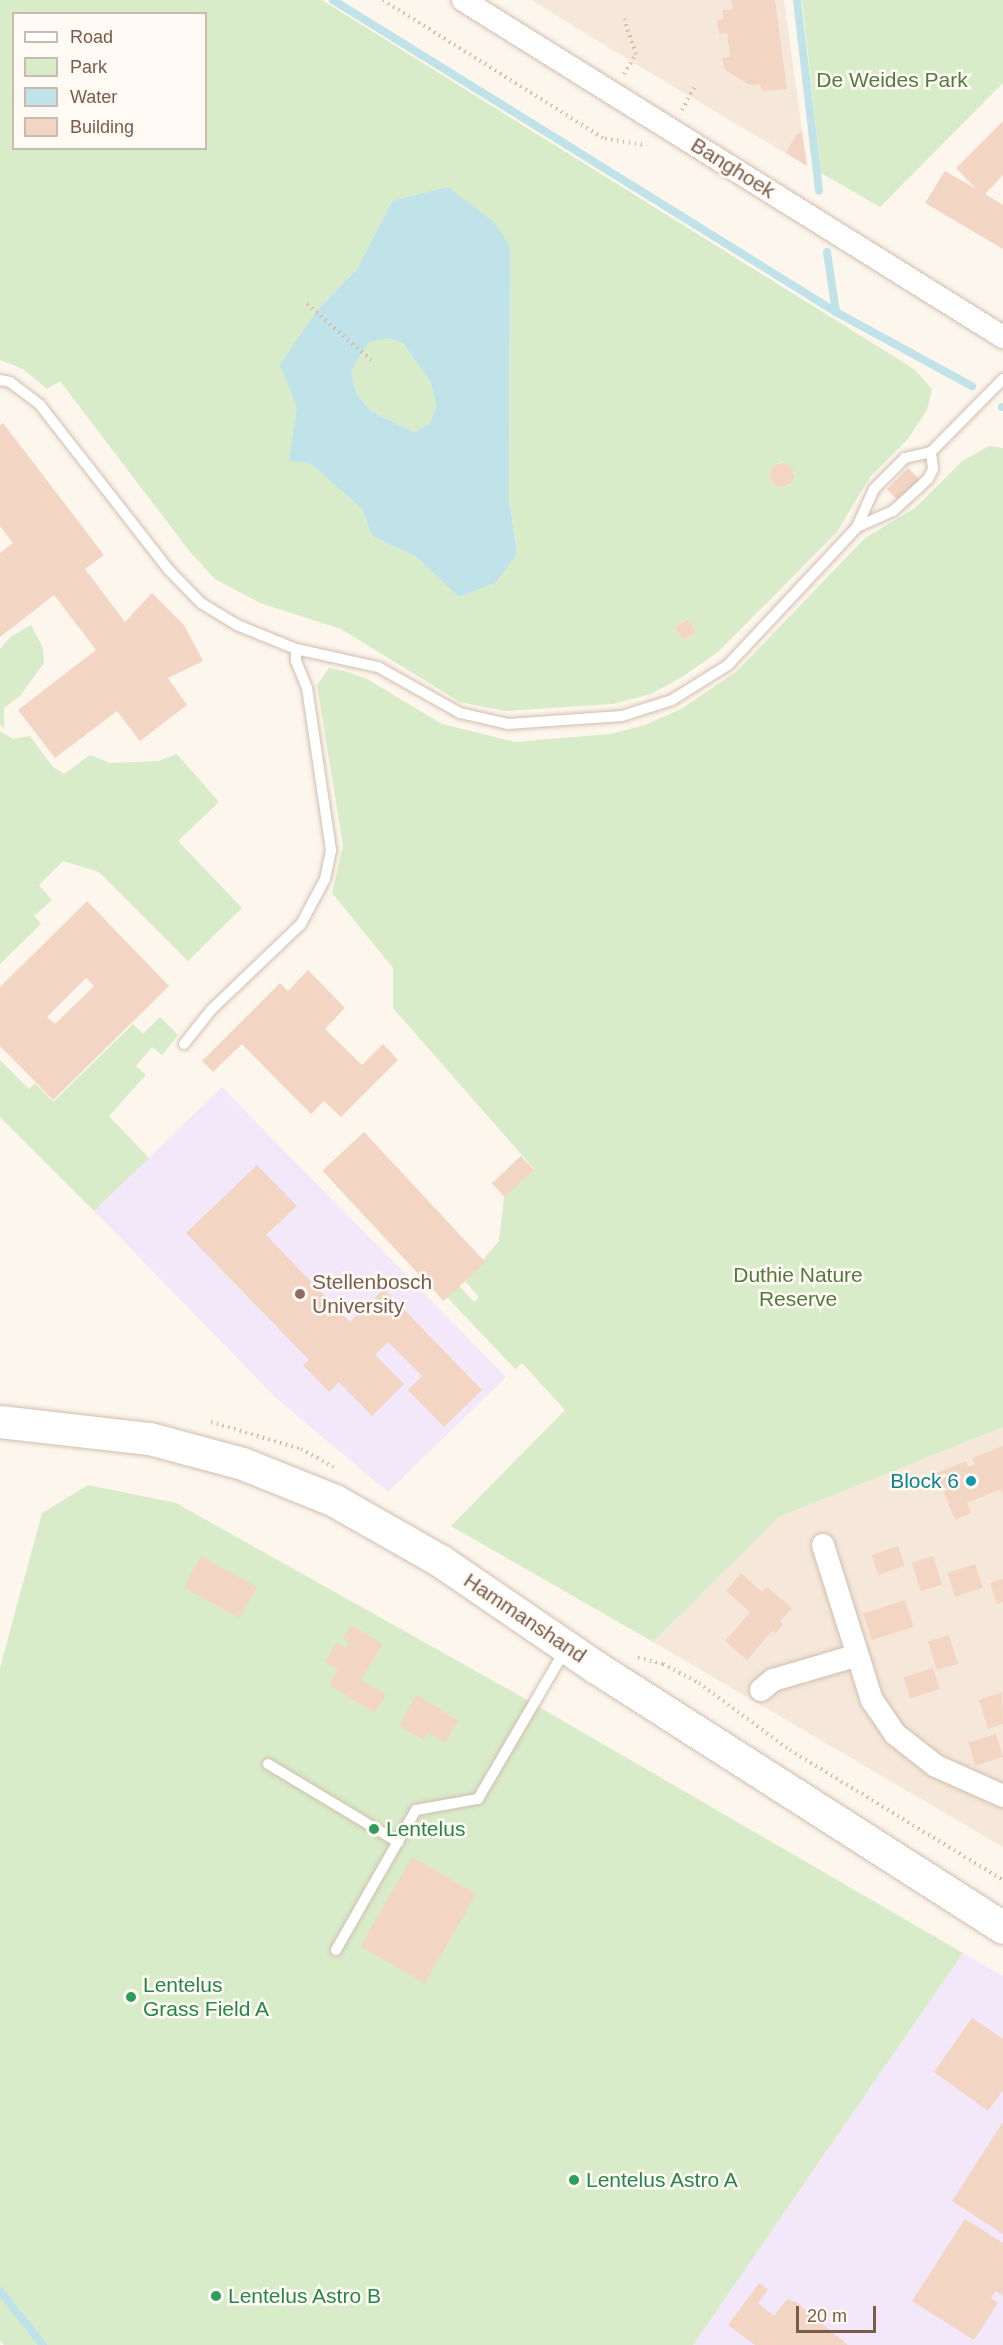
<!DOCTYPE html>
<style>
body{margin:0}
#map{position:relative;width:1003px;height:2345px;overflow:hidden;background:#fdf6ec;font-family:Helvetica,sans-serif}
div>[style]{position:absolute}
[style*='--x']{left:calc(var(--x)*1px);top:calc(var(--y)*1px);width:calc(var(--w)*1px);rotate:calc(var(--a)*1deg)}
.residential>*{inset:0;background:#f5e8da}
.education>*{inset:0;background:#f3e8fa}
.green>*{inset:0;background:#d8ecc9}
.water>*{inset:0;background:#bfe3e8}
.stream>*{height:8px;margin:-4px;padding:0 4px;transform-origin:4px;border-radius:4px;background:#bfe3e8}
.building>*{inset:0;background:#f3d5c3;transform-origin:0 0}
.round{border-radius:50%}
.path>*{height:4px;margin-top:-2px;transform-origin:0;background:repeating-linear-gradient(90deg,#d9b8a5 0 1.5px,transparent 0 6px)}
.roads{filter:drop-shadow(0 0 2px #d1beb0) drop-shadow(0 0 2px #d1beb0)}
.lane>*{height:10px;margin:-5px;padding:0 5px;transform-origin:5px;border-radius:5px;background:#fff}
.street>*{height:22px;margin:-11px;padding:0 11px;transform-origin:11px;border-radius:11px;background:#fff}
.secondary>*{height:32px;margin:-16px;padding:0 16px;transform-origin:16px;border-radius:16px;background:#fff}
.dots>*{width:16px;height:16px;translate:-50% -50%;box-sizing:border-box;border:3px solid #fffaf3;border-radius:50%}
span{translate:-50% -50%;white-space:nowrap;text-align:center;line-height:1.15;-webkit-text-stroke:5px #fffaf3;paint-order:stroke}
.park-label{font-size:21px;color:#537a41}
.street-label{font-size:21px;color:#7a5c4d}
.education-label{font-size:21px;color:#785e54}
.left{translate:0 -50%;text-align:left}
.culture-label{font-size:21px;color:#0d838f}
.right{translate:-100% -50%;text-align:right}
.leisure-label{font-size:21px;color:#27864d}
.legend{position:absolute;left:12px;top:12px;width:195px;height:138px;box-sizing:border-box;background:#fffaf3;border:2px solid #cabbb1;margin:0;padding:8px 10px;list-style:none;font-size:18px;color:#7a5c4d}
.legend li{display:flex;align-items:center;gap:12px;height:30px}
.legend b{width:30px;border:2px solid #cabbb1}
.scale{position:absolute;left:796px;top:2306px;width:80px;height:27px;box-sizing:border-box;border:3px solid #7a5c4d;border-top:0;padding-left:8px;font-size:18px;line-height:21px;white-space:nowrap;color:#7a5c4d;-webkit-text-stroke:4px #fffaf3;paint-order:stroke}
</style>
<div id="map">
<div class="residential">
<i style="clip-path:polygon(531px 0,784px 0,807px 166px,624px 57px)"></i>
<i style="clip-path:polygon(1003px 1427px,1003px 1847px,653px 1642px,779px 1517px)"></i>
</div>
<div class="education">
<i style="clip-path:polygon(222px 1087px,506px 1377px,388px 1492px,276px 1398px,94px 1211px)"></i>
<i style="clip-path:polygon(963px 1953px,1003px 1976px,1003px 2345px,693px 2345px)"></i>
</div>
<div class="green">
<i style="clip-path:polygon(evenodd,0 0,322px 0,914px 369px,932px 389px,927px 410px,907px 440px,870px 477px,837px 532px,718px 652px,682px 677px,651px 694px,613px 704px,505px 711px,460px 702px,341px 629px,260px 603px,215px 579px,190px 552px,60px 381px,47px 389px,23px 369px,0 360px,0 0,14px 14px,206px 14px,206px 148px,14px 148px,14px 14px,0 0,392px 201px,510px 246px,509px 498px,517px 554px,459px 597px,416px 557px,372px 536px,362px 509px,310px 463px,289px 460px,319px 308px,357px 269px,392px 201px,0 0,781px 462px,787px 464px,795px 473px,790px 485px,784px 487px,777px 486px,770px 476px,775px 465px,781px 462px,0 0,688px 619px,696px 633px,683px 640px,675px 626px,688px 619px)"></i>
<i style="clip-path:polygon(802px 0,1003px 0,1003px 83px,880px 207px,821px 173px)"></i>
<i style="clip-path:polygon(387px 338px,403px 343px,431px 383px,436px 406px,429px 424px,414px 432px,371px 411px,357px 395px,351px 371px,368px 343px)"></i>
<i style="clip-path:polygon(989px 446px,1003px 448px,1003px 1427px,779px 1517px,653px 1642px,451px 1526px,565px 1410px,522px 1363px,515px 1369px,447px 1297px,459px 1286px,474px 1302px,479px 1297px,465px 1281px,499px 1241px,504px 1197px,534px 1169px,393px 1008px,393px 968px,332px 893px,343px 846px,317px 685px,329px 668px,344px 671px,367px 679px,442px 724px,515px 742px,610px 734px,645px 725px,681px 709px,736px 672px,865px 538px,915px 508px,962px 461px)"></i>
<i style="clip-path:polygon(31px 625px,43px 648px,44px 663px,20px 696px,4px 708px,4px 728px,0 724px,0 649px,10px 637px)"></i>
<i style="clip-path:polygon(0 731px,13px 739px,30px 736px,53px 767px,64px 774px,90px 755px,110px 763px,158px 761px,177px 754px,219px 802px,178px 841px,242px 908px,188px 961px,99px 872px,63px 861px,39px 885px,52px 900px,34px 916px,41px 924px,0 964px)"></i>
<i style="clip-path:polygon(160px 1017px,178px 1035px,162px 1055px,152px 1047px,136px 1066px,146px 1075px,109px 1116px,149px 1158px,94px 1211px,0 1117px,0 1060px,29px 1089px,35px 1083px,53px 1102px,133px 1024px,143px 1034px)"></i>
<i style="clip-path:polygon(88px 1485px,176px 1503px,515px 1693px,963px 1953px,693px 2345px,4px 2345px,0 2341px,0 1668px,42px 1513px)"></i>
</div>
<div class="water">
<i style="clip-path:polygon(evenodd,448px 187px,494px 222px,510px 246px,509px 498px,517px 554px,495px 583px,459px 597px,416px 557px,372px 536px,362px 509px,310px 463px,289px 461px,297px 408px,280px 364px,319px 308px,357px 269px,392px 201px,448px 187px,387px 338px,403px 343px,431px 383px,436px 406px,429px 424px,414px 432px,371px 411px,357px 395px,351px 371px,368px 343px,387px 338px)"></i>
</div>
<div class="stream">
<i style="--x:333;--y:0;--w:592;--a:31.81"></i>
<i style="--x:836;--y:312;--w:155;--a:28.6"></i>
<i style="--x:797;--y:0;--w:192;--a:83.4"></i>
<i style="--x:827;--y:252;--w:61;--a:81.5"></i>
<i style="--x:1002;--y:407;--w:1;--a:0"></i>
<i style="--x:0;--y:2291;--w:69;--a:51.5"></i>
</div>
<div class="building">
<i style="clip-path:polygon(731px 0,775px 0,787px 89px,762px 91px,760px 84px,750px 85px,725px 70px,722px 58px,730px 57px,727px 33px,719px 34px,717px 20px,724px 19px,722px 11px,733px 9px)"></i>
<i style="clip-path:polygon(1003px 121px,1003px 175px,985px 194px,1003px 205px,1003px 249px,925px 203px,945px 171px,976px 189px,956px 168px)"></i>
<i style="clip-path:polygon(802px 132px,807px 166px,786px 153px,796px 135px)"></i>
<i style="clip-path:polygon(3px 423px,104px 555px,85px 569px,125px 622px,152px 593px,184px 625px,203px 661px,168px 678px,187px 705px,140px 741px,117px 711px,55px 758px,18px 710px,96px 650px,54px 595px,0 637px,0 553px,13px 543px,0 526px,0 425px)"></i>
<i class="round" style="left:770px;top:463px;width:24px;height:24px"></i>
<i style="left:908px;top:468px;width:16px;height:30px;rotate:45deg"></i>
<i style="left:688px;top:619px;width:16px;height:15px;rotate:60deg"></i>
<i style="clip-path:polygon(evenodd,87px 901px,169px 986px,53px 1100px,0 1046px,0 987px,87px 901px,86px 978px,94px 986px,55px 1024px,47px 1017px,86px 978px)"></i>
<i style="clip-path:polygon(308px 970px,345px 1008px,325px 1029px,362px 1065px,383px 1044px,398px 1060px,341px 1117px,324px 1101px,311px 1114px,242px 1044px,213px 1072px,202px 1061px,280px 983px,288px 991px)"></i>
<i style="left:364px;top:1132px;width:178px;height:57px;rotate:47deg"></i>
<i style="left:521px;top:1156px;width:19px;height:40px;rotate:47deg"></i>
<i style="clip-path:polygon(257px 1165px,297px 1206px,266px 1235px,350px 1322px,384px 1289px,482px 1390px,444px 1427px,408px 1390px,422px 1376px,388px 1342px,375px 1355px,404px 1384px,372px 1416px,339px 1382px,329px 1392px,303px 1365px,309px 1360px,186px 1233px)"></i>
<i style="clip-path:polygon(1003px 1446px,1003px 1495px,1001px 1489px,967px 1503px,971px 1513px,955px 1520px,936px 1473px,966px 1461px,968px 1467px,975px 1464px,972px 1458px)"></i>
<i style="left:898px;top:1546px;width:21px;height:28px;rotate:71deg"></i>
<i style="left:201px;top:1556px;width:64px;height:36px;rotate:29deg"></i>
<i style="left:933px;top:1556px;width:30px;height:22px;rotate:73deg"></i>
<i style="left:975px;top:1564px;width:25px;height:29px;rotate:72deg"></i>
<i style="clip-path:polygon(741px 1573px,762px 1592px,767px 1587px,792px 1608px,780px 1621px,783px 1624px,776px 1633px,773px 1630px,747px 1660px,725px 1641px,750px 1612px,726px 1591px)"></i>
<i style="clip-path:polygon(1003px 1579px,1003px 1602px,997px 1604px,990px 1583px)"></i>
<i style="left:905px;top:1600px;width:28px;height:44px;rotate:72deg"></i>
<i style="clip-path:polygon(351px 1625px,383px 1644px,361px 1680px,386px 1695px,375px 1713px,329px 1685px,338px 1669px,325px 1662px,337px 1642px,346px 1648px,349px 1642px,343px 1639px)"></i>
<i style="left:949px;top:1635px;width:30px;height:22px;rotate:73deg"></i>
<i style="left:933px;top:1668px;width:22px;height:31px;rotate:72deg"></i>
<i style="clip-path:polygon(1002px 1692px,1003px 1724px,988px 1729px,979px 1700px)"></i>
<i style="clip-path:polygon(416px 1694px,458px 1721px,445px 1743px,428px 1733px,424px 1740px,399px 1726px)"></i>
<i style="left:996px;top:1734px;width:24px;height:29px;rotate:73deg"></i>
<i style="left:412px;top:1857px;width:74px;height:103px;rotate:30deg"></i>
<i style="clip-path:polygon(972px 2018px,1003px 2039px,1003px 2090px,988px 2111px,934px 2072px)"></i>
<i style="clip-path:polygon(1003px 2122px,1003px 2234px,952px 2201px)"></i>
<i style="clip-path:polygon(965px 2219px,1003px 2243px,1003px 2296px,996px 2291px,991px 2298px,998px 2303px,974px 2340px,912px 2301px)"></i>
<i style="clip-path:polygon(759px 2283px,768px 2290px,758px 2303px,774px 2316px,787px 2299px,796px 2302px,848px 2345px,755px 2345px,728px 2325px)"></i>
</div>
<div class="path">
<i style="--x:383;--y:0;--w:262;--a:32.1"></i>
<i style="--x:605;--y:139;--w:42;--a:8.1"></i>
<i style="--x:624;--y:74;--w:23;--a:-59"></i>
<i style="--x:636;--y:54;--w:37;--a:-109"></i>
<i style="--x:682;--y:110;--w:26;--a:-61"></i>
<i style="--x:307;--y:304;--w:85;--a:41.2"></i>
<i style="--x:211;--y:1422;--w:94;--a:16.7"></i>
<i style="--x:301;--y:1449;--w:37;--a:29"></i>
<i style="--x:638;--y:1658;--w:26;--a:13"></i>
<i style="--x:663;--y:1664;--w:41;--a:27.8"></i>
<i style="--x:699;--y:1683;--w:113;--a:36.4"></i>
<i style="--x:790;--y:1750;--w:250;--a:31.4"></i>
</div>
<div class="roads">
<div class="lane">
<i style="--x:0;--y:380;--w:10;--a:11"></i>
<i style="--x:10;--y:382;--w:38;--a:37"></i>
<i style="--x:40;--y:405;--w:208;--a:52"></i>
<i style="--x:168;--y:569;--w:47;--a:45.9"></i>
<i style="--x:201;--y:603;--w:42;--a:31.4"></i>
<i style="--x:237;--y:625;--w:64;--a:22.1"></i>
<i style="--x:296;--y:649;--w:84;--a:12.4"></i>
<i style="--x:378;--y:667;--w:94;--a:29.3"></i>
<i style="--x:460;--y:713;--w:49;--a:12.9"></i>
<i style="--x:508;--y:724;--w:114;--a:-4"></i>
<i style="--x:622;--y:716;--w:52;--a:-17.7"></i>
<i style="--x:672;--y:700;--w:66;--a:-32"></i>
<i style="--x:728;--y:665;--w:189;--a:-46.9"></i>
<i style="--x:857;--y:527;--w:42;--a:-65.9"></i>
<i style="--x:874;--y:489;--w:44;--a:-45"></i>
<i style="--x:905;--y:458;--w:27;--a:-13"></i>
<i style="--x:931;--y:452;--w:103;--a:-45.4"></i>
<i style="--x:857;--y:527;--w:39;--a:-24"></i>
<i style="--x:893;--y:511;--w:47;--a:-42.4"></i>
<i style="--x:928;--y:479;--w:11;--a:-63"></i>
<i style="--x:933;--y:469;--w:17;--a:-97"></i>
<i style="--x:184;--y:1044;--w:43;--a:-51.5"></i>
<i style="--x:211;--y:1010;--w:124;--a:-43.7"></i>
<i style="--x:301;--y:924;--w:51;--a:-61.9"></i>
<i style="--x:325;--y:879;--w:30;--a:-78"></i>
<i style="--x:331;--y:850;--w:164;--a:-98.4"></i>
<i style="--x:307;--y:688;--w:29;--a:-112"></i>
<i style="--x:296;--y:661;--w:12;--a:-90"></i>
<i style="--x:268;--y:1764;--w:152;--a:31"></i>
<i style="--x:336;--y:1950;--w:161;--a:-60.3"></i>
<i style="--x:416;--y:1810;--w:63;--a:-10.1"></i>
<i style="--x:478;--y:1799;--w:173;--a:-59.7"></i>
</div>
<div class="street">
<i style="--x:463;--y:0;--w:637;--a:31.97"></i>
<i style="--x:823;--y:1545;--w:163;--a:72.5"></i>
<i style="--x:872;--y:1700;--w:41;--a:55.9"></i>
<i style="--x:895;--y:1734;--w:52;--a:38"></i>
<i style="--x:936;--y:1766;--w:73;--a:24.1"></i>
<i style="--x:761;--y:1690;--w:16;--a:-40"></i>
<i style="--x:773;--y:1680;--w:85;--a:-16.3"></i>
</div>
<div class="secondary">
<i style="--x:0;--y:1422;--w:151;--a:6.5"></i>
<i style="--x:150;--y:1439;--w:96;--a:15"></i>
<i style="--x:243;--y:1464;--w:99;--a:21.9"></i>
<i style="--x:335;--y:1501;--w:123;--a:29.7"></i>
<i style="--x:442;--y:1562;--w:188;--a:34.4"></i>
<i style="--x:597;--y:1668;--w:482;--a:32.6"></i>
</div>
</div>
<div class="dots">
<i style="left:300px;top:1294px;background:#8d6e63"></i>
<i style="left:971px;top:1481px;background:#0f9aa8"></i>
<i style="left:374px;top:1829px;background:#2e9e5b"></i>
<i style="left:131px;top:1997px;background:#2e9e5b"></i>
<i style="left:574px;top:2180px;background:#2e9e5b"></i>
<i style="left:216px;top:2296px;background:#2e9e5b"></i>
</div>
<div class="park-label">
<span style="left:892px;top:80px">De Weides Park</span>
<span style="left:798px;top:1287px">Duthie Nature<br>Reserve</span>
</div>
<div class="street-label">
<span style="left:733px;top:168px;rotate:32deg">Banghoek</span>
<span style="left:525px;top:1618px;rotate:34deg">Hammanshand</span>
</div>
<div class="education-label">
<span class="left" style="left:312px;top:1294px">Stellenbosch<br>University</span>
</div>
<div class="culture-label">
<span class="right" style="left:959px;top:1481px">Block 6</span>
</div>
<div class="leisure-label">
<span class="left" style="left:386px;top:1829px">Lentelus</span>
<span class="left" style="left:143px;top:1997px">Lentelus<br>Grass Field A</span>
<span class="left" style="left:586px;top:2180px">Lentelus Astro A</span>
<span class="left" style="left:228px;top:2296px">Lentelus Astro B</span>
</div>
<ul class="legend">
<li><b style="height:8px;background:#fff"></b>Road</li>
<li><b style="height:16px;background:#d8ecc9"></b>Park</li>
<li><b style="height:16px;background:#bfe3e8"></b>Water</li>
<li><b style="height:16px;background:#f3d5c3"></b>Building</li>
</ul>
<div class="scale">20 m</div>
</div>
